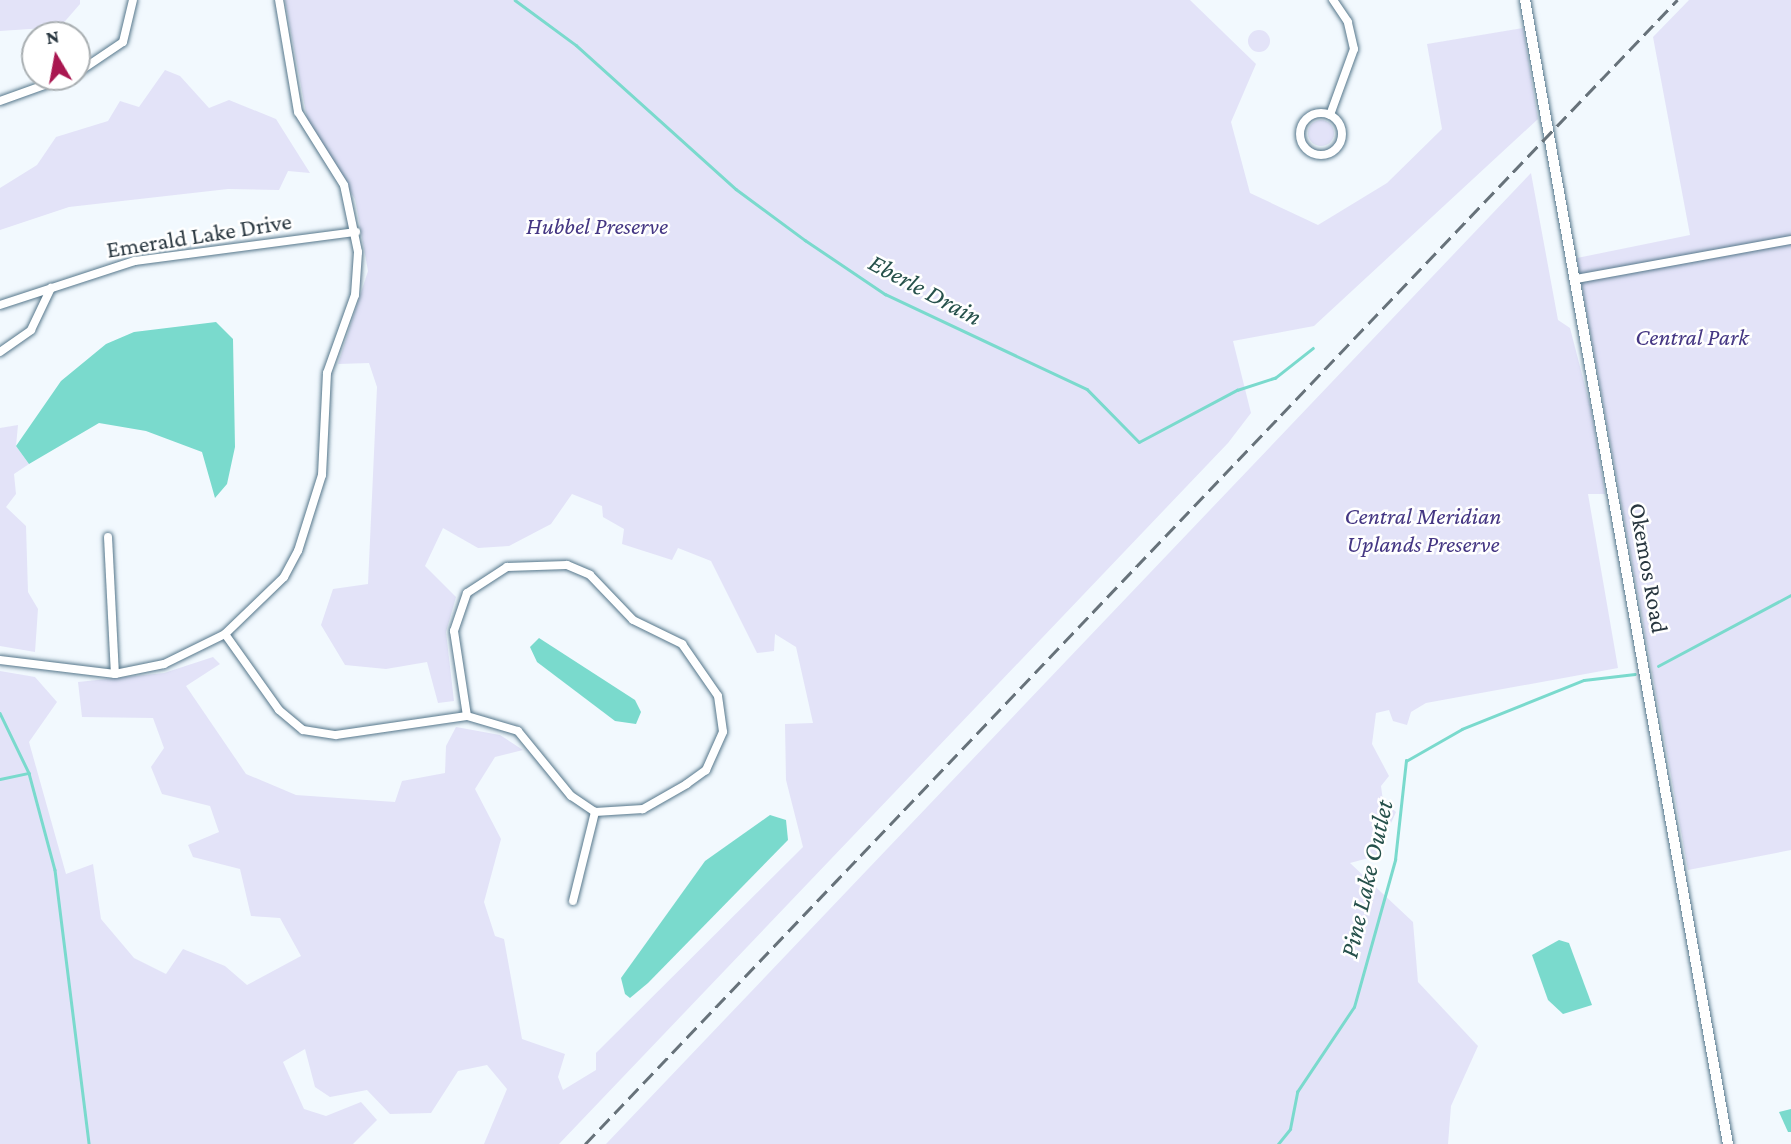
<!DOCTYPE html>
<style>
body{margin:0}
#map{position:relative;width:1791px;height:1144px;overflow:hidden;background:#f2f9fe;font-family:"Crimson Pro",serif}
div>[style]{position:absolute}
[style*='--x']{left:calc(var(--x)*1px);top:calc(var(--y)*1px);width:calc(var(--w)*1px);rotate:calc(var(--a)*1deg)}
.green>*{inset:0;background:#e3e3f8}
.round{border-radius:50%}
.water>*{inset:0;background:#7adacd}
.stream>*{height:2.5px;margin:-1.25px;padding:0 1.25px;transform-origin:1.25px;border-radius:1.25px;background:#7adacd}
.roads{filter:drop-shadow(0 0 2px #56778b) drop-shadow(0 0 2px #56778b)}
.street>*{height:8px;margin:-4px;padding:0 4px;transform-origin:4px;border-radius:4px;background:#fff}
.street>.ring{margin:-4px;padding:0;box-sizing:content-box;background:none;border:8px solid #fff;border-radius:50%}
.secondary>*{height:10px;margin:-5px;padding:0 5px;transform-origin:5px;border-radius:5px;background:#fff}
.rail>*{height:2.5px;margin-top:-1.25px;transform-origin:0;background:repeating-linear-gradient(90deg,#67727a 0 14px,transparent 0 21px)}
span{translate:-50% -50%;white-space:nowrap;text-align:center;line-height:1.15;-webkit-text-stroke:5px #fff;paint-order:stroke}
.park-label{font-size:24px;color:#443683;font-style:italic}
.street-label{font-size:24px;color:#28363f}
.water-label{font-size:26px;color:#26514b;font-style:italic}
.north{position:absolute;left:21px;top:21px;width:70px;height:70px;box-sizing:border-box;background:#fff;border:2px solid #a9afb2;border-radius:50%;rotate:350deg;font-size:19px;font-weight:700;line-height:28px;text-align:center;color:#28363f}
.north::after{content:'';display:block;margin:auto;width:24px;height:32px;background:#a91750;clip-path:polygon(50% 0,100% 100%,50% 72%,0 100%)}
</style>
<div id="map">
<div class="green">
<i style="clip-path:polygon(0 0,80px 0,80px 4px,60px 27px,0 31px)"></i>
<i style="clip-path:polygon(285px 0,1190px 0,1256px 64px,1231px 122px,1250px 193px,1318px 225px,1387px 183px,1442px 129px,1427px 44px,1523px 28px,1538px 119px,1314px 326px,1233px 341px,1251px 413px,1228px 443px,559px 1144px,484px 1144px,507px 1089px,487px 1065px,458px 1071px,431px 1113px,390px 1114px,367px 1090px,330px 1097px,315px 1087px,305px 1049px,283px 1062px,304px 1109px,326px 1116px,361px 1102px,377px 1120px,353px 1144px,0 1144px,0 671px,35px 677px,57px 702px,29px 742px,66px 874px,93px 864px,101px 919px,134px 958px,166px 974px,183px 949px,225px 966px,247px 985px,301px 956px,280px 918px,251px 916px,240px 869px,193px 857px,188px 845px,219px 832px,210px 806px,162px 794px,151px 767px,164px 748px,153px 718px,82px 717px,78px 682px,164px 673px,213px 657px,220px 664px,186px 686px,246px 774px,296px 795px,395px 802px,402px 781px,445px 773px,446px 746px,456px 727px,500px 735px,523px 750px,495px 757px,475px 789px,501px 839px,484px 902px,495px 936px,504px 939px,522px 1039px,565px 1054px,558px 1077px,563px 1090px,596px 1070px,596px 1053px,803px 847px,786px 780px,785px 724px,813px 723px,796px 647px,775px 634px,774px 651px,757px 653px,711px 561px,678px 548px,672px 560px,622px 544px,624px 529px,603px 517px,602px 506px,572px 494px,551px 524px,509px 546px,478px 548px,443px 528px,425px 566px,456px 597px,446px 632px,454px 701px,438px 703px,427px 662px,386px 669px,345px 665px,321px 625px,333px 589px,368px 584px,377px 387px,369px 363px,338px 364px,368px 271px,355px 199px,308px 124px)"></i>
<i style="clip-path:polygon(1689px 0,1791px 0,1791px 850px,1688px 870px,1577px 258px,1690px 235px,1653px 37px)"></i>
<i class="round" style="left:1248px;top:30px;width:22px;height:22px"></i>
<i style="clip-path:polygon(165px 70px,180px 76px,209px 108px,229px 100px,276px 119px,310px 173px,288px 171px,279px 190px,228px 189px,69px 207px,0 230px,0 188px,37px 165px,56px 137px,108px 121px,120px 101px,139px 107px)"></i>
<i class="round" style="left:1308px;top:120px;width:26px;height:26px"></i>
<i style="clip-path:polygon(1531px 173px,1558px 320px,1570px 328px,1591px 409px,1605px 494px,1588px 494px,1618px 668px,1426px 703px,1411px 712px,1407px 725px,1393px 721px,1389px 710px,1376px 713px,1372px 744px,1389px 776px,1381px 786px,1383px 801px,1396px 812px,1376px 856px,1350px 863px,1413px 922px,1418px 982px,1478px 1046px,1451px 1106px,1448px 1144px,606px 1144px)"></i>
<i style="clip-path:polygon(18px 425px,16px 446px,29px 464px,14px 474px,16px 494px,6px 507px,26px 526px,28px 592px,38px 609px,35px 652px,0 646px,0 428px)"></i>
</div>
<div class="water">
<i style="clip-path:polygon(216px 322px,233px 339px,235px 447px,227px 484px,215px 498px,202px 452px,146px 431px,99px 423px,29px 464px,16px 446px,61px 381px,106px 344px,134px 332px)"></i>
<i style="clip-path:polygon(539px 638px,635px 700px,641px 712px,636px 724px,615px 721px,537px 662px,530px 647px)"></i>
<i style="clip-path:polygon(770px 815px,786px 820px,788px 840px,648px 983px,630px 998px,625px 994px,621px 978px,705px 861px)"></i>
<i style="clip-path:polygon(1559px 940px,1569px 943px,1592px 1005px,1563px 1014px,1548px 1000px,1532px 955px)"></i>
<i style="clip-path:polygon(1791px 1109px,1791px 1132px,1788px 1132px,1779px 1112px)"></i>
</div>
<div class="stream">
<i style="--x:515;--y:0;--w:76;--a:36.4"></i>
<i style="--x:576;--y:45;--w:215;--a:42"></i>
<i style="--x:736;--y:189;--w:86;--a:36.5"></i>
<i style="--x:805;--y:240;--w:97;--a:34"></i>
<i style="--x:885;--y:294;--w:223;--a:25.2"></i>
<i style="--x:1087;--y:389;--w:74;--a:45.5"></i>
<i style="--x:1139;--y:442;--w:111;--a:-28"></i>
<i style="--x:1237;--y:390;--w:40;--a:-18"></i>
<i style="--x:1275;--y:378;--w:48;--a:-38.3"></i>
<i style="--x:1658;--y:666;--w:151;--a:-28.1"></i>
<i style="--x:0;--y:713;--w:67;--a:64.2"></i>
<i style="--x:29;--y:773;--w:100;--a:75"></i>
<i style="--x:55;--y:870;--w:276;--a:82.9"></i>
<i style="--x:0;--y:779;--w:29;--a:-12"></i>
<i style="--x:1278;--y:1144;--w:19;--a:-51"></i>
<i style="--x:1290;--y:1129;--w:38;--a:-79"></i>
<i style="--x:1297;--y:1092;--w:102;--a:-56.2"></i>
<i style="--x:1354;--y:1007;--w:153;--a:-74.4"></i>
<i style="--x:1395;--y:860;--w:100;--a:-83.7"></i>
<i style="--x:1406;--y:761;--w:64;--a:-29.7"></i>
<i style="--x:1462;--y:729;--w:131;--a:-21.9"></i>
<i style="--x:1584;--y:680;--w:51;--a:-6.7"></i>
</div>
<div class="roads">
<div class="street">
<i style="--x:77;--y:73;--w:55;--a:-34"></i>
<i style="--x:123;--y:42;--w:43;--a:-76.6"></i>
<i style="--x:0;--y:101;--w:71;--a:-19.7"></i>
<i class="ring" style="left:1300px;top:113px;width:34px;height:34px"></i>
<i style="--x:1330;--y:115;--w:70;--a:-70"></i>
<i style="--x:1354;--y:49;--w:28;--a:-103"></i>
<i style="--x:1348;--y:22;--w:27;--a:-124"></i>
<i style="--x:1576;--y:279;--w:219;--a:-10.3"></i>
<i style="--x:0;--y:305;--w:142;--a:-18.1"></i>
<i style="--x:135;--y:261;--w:223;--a:-7.5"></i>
<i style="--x:0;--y:352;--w:38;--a:-35"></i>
<i style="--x:31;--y:330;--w:47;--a:-64.5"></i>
<i style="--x:108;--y:537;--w:137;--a:87.1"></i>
<i style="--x:225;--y:634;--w:93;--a:54.6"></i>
<i style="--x:279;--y:710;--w:31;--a:40"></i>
<i style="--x:303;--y:730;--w:33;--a:9"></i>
<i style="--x:336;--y:735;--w:132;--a:-8.3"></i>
<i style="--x:467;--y:716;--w:86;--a:-98.7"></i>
<i style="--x:454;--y:631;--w:40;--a:-71.1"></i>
<i style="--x:467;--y:593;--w:48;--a:-33"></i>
<i style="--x:507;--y:567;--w:60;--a:-1.9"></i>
<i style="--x:567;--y:565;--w:25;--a:23"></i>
<i style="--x:590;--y:575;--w:62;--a:46.3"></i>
<i style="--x:633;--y:620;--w:55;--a:26.1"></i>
<i style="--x:682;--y:644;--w:63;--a:55.3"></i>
<i style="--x:718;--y:696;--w:36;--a:82"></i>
<i style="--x:723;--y:732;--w:42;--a:114.1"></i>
<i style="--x:706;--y:770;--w:24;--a:144"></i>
<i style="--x:687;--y:784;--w:51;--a:150.4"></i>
<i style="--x:643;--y:809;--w:48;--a:176.4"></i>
<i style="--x:595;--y:812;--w:29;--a:-146"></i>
<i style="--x:571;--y:796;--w:84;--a:-129.2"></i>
<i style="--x:518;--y:731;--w:53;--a:-163.6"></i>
<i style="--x:0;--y:660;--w:116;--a:6.9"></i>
<i style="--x:115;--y:674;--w:50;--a:-11.5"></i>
<i style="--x:164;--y:664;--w:68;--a:-26.2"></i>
<i style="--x:225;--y:634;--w:82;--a:-44"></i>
<i style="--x:284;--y:577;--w:30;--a:-62"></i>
<i style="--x:298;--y:551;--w:80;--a:-72.5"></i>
<i style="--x:322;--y:475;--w:102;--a:-87.2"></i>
<i style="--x:327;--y:373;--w:83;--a:-70.3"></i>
<i style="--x:355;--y:295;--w:43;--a:-86"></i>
<i style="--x:358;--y:252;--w:68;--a:-101.8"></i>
<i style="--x:344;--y:185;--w:86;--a:-122.2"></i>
<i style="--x:298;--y:112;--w:114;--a:-99.6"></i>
<i style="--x:573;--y:901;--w:92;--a:-76.1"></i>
</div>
<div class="secondary">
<i style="--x:1525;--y:0;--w:1162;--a:79.94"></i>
</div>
</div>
<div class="rail">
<i style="--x:585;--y:1144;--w:1582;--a:-46.33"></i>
</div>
<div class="park-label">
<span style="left:597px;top:226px">Hubbel Preserve</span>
<span style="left:1692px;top:337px">Central Park</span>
<span style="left:1423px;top:530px">Central Meridian<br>Uplands Preserve</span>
</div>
<div class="street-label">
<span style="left:199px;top:235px;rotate:-9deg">Emerald Lake Drive</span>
<span style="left:1649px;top:568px;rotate:80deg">Okemos Road</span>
</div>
<div class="water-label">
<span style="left:925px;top:290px;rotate:28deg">Eberle Drain</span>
<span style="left:1367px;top:879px;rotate:-77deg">Pine Lake Outlet</span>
</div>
<div class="north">N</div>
</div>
